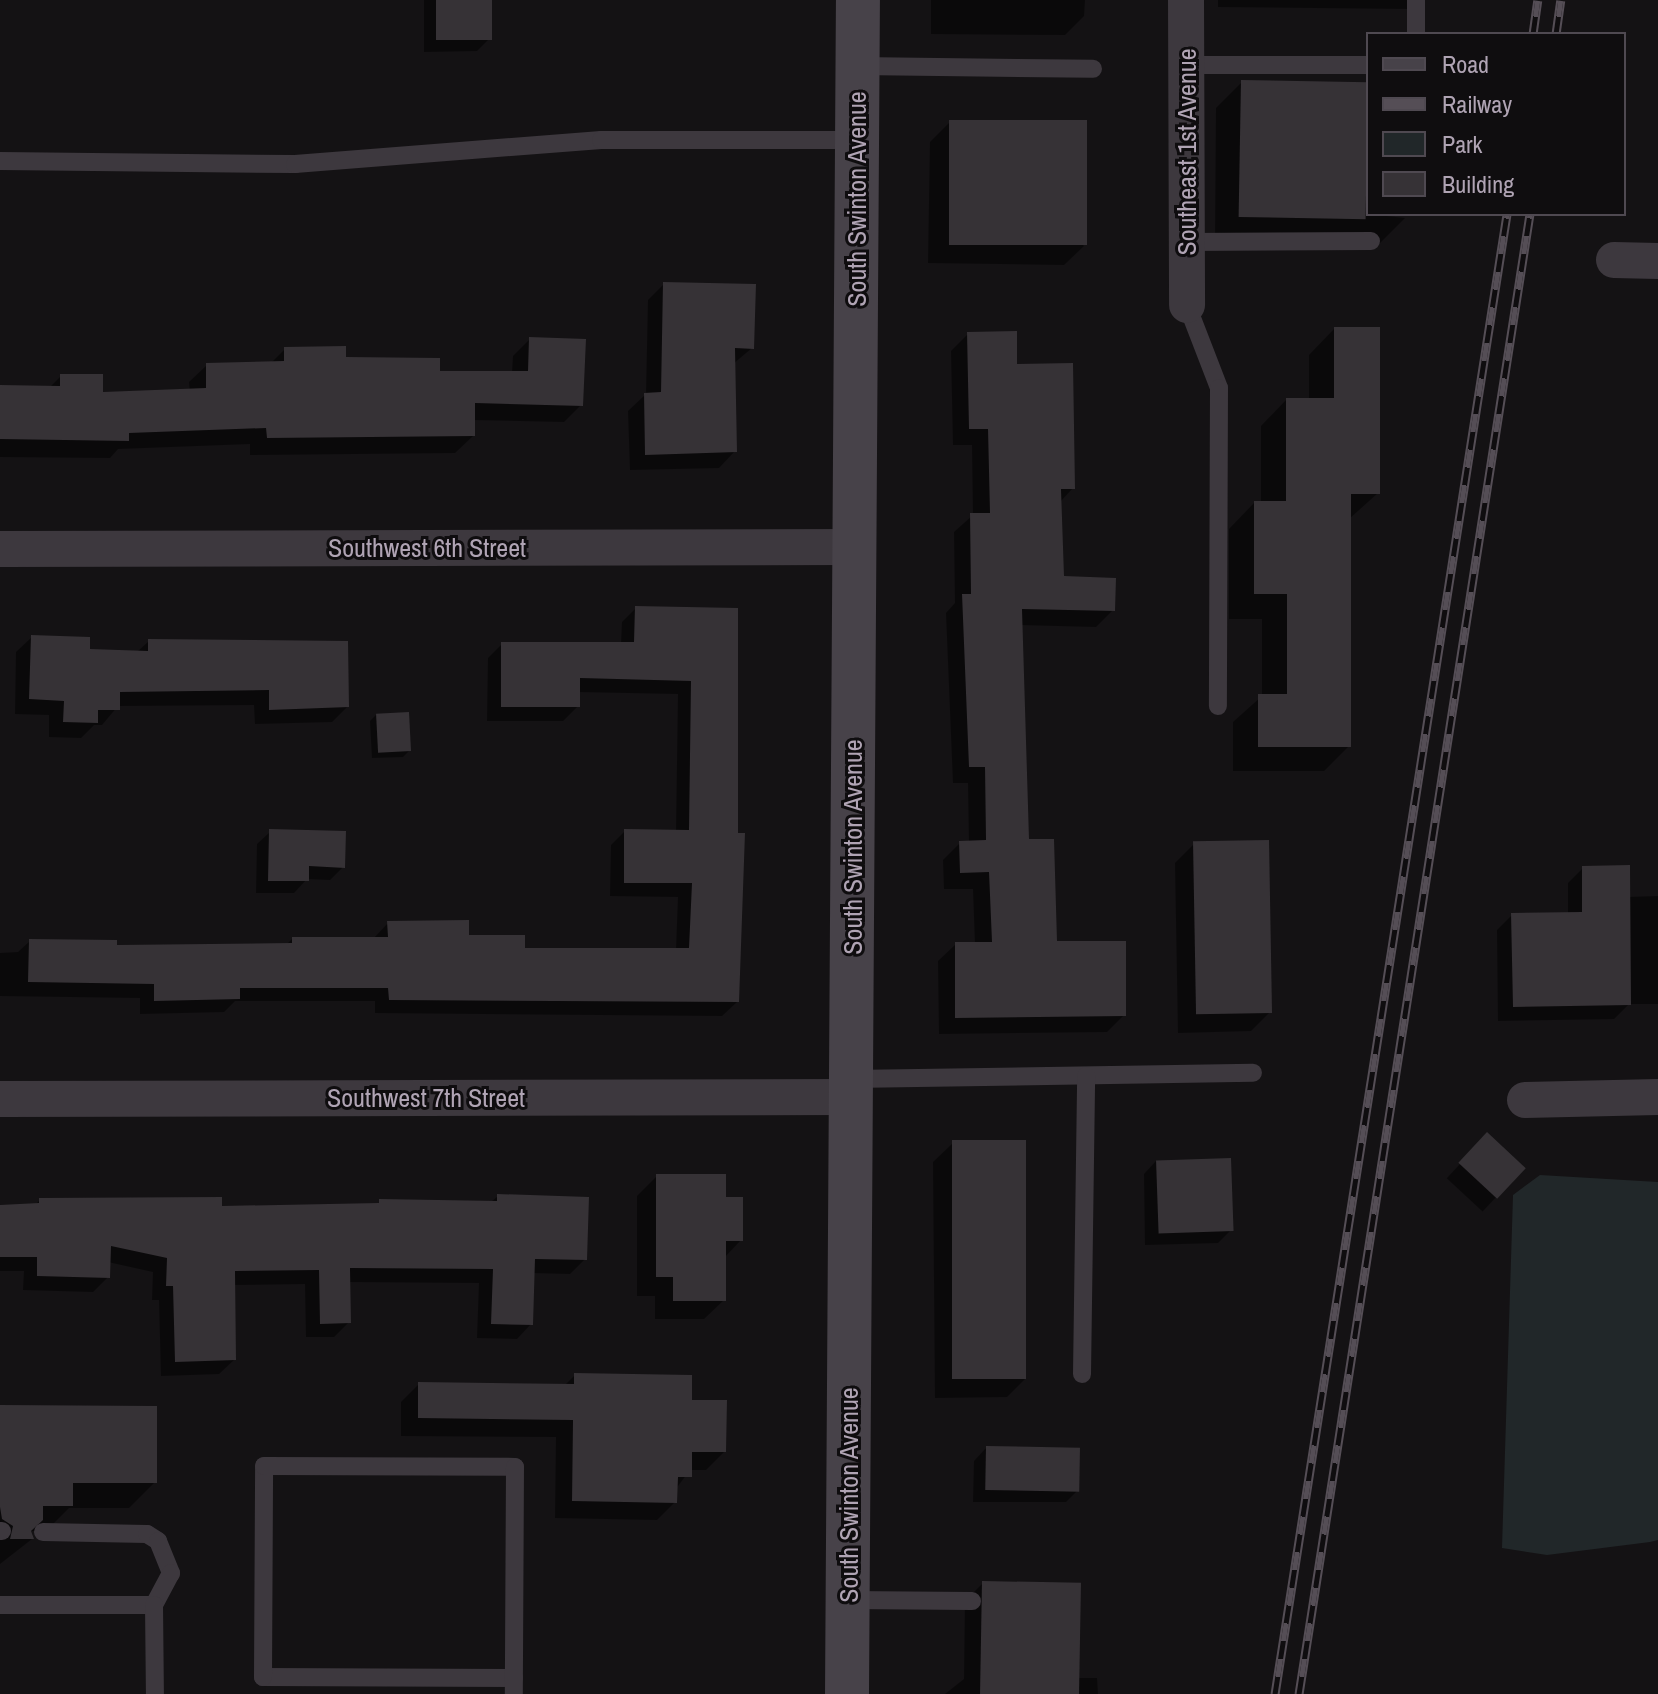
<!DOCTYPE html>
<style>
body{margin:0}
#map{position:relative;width:1658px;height:1694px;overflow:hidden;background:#141214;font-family:"Archivo Narrow",sans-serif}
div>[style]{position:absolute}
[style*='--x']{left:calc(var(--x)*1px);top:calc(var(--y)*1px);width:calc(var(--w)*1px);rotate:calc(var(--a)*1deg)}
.green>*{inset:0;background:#212729}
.shadow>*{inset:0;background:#0007;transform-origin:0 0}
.building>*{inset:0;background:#363236;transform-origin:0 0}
.lane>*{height:18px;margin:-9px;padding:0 9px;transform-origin:9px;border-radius:9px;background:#3d383e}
.street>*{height:36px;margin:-18px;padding:0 18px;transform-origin:18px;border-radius:18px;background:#3d383e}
.secondary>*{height:44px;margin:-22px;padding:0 22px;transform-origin:22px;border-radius:22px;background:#474249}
.rail>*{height:9px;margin-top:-4.5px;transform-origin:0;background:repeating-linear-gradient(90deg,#0f0d0f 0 18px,#554e56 0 36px);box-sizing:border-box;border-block:2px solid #554e56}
span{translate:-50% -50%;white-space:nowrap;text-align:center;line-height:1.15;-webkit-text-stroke:6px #0f0d0f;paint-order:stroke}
.street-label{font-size:26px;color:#b0a4b4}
.legend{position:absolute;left:1366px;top:32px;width:260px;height:184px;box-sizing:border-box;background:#0f0d0f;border:2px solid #4f4951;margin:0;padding:10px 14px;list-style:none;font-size:24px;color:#b0a4b4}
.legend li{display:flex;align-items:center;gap:16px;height:40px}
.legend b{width:40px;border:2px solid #4f4951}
</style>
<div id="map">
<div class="green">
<i style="clip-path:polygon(1540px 1175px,1658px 1182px,1658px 1540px,1650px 1542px,1547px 1555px,1502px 1548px,1513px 1195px)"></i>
</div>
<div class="shadow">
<i style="clip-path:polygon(424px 0,490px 0,490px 38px,477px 51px,424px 52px)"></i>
<i style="clip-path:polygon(931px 0,1085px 0,1084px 16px,1065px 35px,931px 34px)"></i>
<i style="clip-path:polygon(1218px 0,1418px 0,1409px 9px,1218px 7px)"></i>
<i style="clip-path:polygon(1242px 82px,1368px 84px,1368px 214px,1405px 218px,1379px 244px,1215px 242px,1216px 108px)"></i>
<i style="clip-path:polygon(950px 122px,1084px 246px,1064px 265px,928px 263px,930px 142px)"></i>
<i style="clip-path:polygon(664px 284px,752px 348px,733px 364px,735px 451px,719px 468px,630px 470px,628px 411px,646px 394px,648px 300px)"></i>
<i style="clip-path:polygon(1334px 329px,1378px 493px,1349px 519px,1349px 746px,1324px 771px,1233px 771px,1233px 722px,1262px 696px,1262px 619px,1229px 619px,1229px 529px,1254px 503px,1261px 503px,1261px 426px,1286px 400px,1309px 400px,1309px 355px)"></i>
<i style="clip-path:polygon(968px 334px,1015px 366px,1073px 488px,1060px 502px,1062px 578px,1113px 610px,1096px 627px,1020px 625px,1027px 841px,1055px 943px,1124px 1015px,1107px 1032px,939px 1034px,938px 961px,956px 944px,975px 944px,973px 889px,944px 889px,943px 860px,960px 843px,969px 843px,968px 783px,953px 783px,946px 613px,955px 603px,954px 532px,973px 515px,972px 445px,953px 445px,951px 351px)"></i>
<i style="clip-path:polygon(530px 339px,581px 405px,564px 422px,473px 420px,473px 436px,455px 453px,250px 455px,250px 444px,118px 449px,110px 458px,0 457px,0 387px,49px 388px,61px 376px,101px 394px,190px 392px,189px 382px,207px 365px,271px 363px,285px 349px,438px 373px,512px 373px,513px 356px)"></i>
<i style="clip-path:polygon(636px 608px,736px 610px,737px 1002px,722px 1016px,375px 1013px,375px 1001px,235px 1001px,224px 1012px,140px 1014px,140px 998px,0 996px,0 953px,18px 952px,30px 941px,115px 948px,286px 945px,292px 939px,373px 939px,388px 923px,523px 950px,676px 950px,678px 897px,610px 896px,611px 845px,625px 831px,676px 832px,678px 694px,578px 692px,578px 706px,563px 721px,487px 721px,488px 658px,502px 644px,621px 644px,622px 622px)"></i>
<i style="clip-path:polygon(32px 637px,88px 651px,137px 652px,149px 641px,347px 707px,332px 722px,255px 724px,254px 705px,118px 706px,102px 725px,94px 725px,81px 738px,49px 737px,49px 715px,15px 714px,16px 652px)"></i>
<i style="clip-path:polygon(376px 715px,409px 751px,403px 757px,372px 758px,370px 721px)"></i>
<i style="clip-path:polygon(270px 832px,343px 867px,330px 880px,307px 879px,294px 893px,256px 893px,257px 844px)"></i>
<i style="clip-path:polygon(1194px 844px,1270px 1012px,1251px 1031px,1178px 1033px,1175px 863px)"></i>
<i style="clip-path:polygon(1583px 868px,1628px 897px,1658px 896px,1658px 1004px,1629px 1004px,1614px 1019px,1498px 1021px,1497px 930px,1512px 915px,1568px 914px,1568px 883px)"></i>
<i style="left:1487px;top:1135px;width:49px;height:59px;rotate:43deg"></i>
<i style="clip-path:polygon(953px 1143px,1026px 1378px,1007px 1397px,935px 1398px,933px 1162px)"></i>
<i style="clip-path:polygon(1156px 1161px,1231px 1230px,1218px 1243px,1145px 1245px,1144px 1174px)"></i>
<i style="clip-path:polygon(657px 1176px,724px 1199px,741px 1240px,724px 1258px,724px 1300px,704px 1319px,655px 1319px,655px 1296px,637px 1296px,637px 1196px)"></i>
<i style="clip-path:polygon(498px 1196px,585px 1259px,570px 1274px,532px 1273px,531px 1324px,517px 1339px,477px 1338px,479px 1283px,348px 1282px,349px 1322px,334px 1337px,306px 1337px,305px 1284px,233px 1285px,234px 1360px,219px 1374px,161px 1376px,159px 1300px,152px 1300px,153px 1272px,108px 1262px,108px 1277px,93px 1292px,23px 1290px,24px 1271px,0 1271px,0 1207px,34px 1206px,40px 1200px,220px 1208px,491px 1202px)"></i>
<i style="clip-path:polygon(575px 1375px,724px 1452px,706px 1470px,690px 1470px,675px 1490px,675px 1502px,657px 1520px,555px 1518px,556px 1437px,401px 1436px,401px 1402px,419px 1384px,564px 1386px)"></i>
<i style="clip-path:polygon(0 1407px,155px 1482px,129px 1508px,69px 1508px,46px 1531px,29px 1531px,32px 1539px,0 1564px)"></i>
<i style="clip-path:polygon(986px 1448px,1078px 1490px,1066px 1502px,973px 1502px,974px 1461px)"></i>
<i style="clip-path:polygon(983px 1583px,1079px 1678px,1097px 1678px,1098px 1694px,945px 1694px,964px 1679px,965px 1601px)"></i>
</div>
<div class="building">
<i style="left:436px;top:0;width:56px;height:40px"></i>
<i style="left:1241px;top:80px;width:127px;height:137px;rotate:1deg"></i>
<i style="left:949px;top:120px;width:138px;height:125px"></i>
<i style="clip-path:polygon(663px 282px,756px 284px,754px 349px,735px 348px,737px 452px,645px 455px,644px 393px,661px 392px)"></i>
<i style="clip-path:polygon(1334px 327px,1380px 327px,1380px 494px,1351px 494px,1351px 747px,1258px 747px,1258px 694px,1287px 694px,1287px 594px,1254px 594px,1254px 501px,1286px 501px,1286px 398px,1334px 398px)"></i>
<i style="clip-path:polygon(1017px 331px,1017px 364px,1073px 363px,1075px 489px,1061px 489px,1064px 576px,1116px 578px,1115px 611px,1022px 609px,1029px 839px,1054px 839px,1057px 941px,1126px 941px,1126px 1016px,955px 1018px,955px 942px,992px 942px,989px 872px,960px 873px,959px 841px,986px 840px,985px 767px,969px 767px,962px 594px,971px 594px,970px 513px,990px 513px,988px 429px,969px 429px,967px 332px)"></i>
<i style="clip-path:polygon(529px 337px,586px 339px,583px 406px,475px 403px,475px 436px,267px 438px,266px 428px,129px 433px,129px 441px,0 439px,0 385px,60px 386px,60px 374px,103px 374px,103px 392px,206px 388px,206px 363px,284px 361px,284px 347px,346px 346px,346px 357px,440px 358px,440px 371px,528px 371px)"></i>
<i style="clip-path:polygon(635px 606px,738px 608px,738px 833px,745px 833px,739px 1002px,389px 1000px,388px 988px,240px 988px,240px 999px,154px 1001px,154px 984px,28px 982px,29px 939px,117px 940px,117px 945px,292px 943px,292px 937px,388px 937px,387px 921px,469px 920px,469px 935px,525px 935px,525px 948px,689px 948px,692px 883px,624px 883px,624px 829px,689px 830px,691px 681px,580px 678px,580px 707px,501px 707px,501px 642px,634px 642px)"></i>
<i style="clip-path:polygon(31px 635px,90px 637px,90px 649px,148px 651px,148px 639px,348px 641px,349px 707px,269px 710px,269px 690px,120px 692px,120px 710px,98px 710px,98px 723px,63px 722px,64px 701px,29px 699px)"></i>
<i style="left:409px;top:712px;width:39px;height:33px;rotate:87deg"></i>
<i style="clip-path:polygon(269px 829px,346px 831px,345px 868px,309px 866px,309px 881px,268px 881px)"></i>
<i style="left:1269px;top:840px;width:173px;height:76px;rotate:89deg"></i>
<i style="clip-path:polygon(1630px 865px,1631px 1005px,1513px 1007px,1511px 913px,1582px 912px,1582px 866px)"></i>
<i style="left:1487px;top:1132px;width:53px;height:42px;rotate:43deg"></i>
<i style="left:1026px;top:1140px;width:239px;height:74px;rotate:90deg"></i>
<i style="left:1231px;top:1158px;width:73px;height:75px;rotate:88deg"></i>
<i style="clip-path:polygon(656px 1174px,726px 1174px,726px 1197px,743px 1197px,743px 1241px,726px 1241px,726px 1301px,673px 1301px,673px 1277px,656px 1277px)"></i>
<i style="clip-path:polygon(497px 1194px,589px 1197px,587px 1260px,535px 1259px,533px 1325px,491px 1324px,493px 1269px,350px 1268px,351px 1323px,320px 1324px,319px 1270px,235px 1271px,236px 1360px,175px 1362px,173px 1286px,166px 1286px,167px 1258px,111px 1246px,110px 1278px,37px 1276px,37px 1257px,0 1257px,0 1205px,39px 1203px,39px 1198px,222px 1197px,222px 1206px,379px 1203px,379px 1199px,497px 1201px)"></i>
<i style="clip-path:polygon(574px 1373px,692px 1375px,692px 1400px,727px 1400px,726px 1452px,692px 1452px,692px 1477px,678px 1477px,677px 1503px,572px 1501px,573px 1420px,418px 1418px,418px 1382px,574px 1384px)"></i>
<i style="clip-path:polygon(0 1405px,157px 1406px,157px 1483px,73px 1483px,73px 1506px,43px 1506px,43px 1520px,31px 1531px,34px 1539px,10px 1539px,13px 1526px,2px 1519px,0 1507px)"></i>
<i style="left:986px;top:1446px;width:94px;height:44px;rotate:1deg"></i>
<i style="left:982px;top:1581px;width:99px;height:113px;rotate:1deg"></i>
</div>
<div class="lane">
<i style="--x:1416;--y:0;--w:34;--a:90"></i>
<i style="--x:1187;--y:65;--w:181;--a:0"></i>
<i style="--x:858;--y:66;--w:235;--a:0.7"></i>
<i style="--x:0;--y:161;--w:295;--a:0.6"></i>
<i style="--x:295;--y:164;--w:307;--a:-4.5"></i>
<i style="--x:601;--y:140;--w:256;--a:0"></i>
<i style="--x:1187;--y:242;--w:184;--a:-0.3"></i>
<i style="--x:1187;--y:305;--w:89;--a:68.9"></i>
<i style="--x:1219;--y:388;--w:318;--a:90.2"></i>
<i style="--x:851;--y:1079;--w:402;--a:-0.9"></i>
<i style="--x:1082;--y:1374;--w:298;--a:-89.2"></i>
<i style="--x:0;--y:1531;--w:2;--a:0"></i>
<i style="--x:43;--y:1532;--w:104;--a:1.1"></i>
<i style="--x:147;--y:1534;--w:13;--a:32"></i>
<i style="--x:158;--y:1541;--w:35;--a:68"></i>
<i style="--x:171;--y:1573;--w:36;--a:118"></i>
<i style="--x:848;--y:1600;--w:124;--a:0.5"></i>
<i style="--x:0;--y:1605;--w:154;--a:0"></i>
<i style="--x:154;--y:1605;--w:89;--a:89.4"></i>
<i style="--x:514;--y:1678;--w:251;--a:-179.8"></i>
<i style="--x:263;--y:1677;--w:211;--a:-89.7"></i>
<i style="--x:264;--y:1466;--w:251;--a:0.2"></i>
<i style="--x:515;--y:1467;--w:227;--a:90.3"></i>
</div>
<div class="street">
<i style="--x:1186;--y:0;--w:305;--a:89.8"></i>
<i style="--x:1614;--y:260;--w:44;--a:1.3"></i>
<i style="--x:0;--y:549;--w:855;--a:-0.13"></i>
<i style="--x:0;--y:1099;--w:851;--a:-0.13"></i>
<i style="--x:1525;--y:1100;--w:133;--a:-1.3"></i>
</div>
<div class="secondary">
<i style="--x:847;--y:1694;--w:1694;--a:-89.63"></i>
</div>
<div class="rail">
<i style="--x:1533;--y:34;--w:34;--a:-82"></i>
<i style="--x:1556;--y:34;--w:34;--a:-82"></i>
<i style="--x:1275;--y:1694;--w:1498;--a:-81.09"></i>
<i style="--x:1299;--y:1694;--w:1498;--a:-81.13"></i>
</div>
<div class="street-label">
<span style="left:1187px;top:152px;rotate:-90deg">Southeast 1st Avenue</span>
<span style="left:857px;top:199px;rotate:-90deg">South Swinton Avenue</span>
<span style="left:427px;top:548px">Southwest 6th Street</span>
<span style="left:853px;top:847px;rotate:-90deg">South Swinton Avenue</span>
<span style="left:426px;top:1098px">Southwest 7th Street</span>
<span style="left:849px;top:1495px;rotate:-90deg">South Swinton Avenue</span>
</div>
<ul class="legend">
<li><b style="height:10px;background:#474249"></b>Road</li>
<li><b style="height:10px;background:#554e56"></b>Railway</li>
<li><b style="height:22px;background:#212729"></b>Park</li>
<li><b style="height:22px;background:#363236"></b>Building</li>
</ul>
</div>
